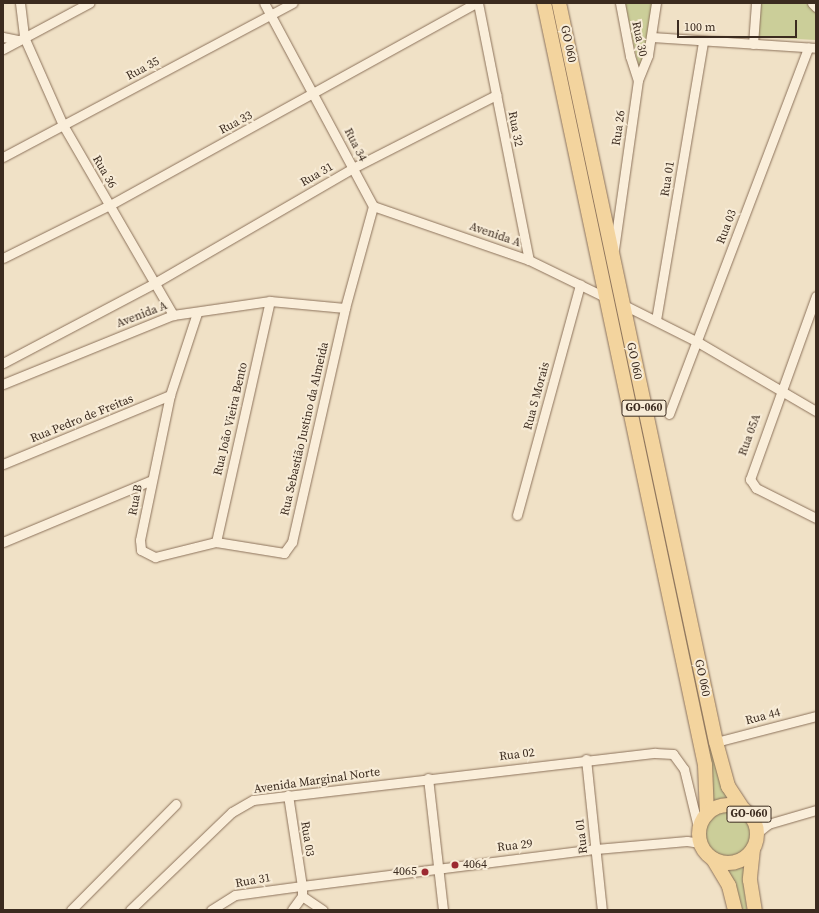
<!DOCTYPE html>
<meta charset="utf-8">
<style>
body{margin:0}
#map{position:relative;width:819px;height:913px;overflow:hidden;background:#f0e1c6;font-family:"Source Serif 4",serif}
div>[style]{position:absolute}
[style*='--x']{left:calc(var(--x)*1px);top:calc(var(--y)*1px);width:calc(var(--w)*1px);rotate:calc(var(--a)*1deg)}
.green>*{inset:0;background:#cbce99}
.round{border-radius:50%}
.roads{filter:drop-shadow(0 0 1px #8c725b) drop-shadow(0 0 1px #8c725b)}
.minor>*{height:9px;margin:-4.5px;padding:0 4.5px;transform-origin:4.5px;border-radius:4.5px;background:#faeeda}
.primary>*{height:14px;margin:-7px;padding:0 7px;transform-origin:7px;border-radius:7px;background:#f3d49e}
.primary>.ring{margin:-7px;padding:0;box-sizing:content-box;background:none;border:14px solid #f3d49e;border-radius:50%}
.dots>*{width:11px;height:11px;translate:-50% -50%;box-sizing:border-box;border:2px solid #f7ebd6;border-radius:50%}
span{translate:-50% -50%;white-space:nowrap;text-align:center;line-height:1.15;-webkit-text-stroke:4px #f7ebd6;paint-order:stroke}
.shield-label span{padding:1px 3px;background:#f7ebd6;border:1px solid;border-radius:3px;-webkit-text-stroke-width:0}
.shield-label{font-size:11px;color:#3b2b1f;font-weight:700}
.street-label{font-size:12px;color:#3b2b1f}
.poi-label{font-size:12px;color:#3b2b1f}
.left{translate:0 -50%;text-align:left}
.right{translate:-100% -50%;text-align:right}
.frame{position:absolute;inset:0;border:4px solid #3b2b1f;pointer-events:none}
.scale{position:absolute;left:677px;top:20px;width:120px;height:18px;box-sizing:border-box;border:2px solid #3b2b1f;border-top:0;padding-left:5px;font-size:12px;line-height:14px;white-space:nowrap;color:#3b2b1f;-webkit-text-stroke:3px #f7ebd6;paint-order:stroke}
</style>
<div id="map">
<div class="green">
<i style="clip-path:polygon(547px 3px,554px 3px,729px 800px,713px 806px,712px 774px)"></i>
<i style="clip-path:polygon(625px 3px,653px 3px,648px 41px,639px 70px)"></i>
<i style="clip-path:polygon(759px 3px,806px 3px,816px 12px,816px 40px,758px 37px)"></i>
<i class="round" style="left:705px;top:811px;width:46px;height:46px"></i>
<i style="clip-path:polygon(749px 857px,743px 880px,747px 910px,741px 910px,725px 864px,739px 863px)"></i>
</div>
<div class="roads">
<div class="minor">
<i style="--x:20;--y:3;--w:34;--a:83"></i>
<i style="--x:24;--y:37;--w:96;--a:66.1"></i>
<i style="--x:63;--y:125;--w:220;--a:59.9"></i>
<i style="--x:478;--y:3;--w:262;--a:78.8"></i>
<i style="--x:620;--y:3;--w:54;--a:79.3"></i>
<i style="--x:630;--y:56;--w:25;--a:72"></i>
<i style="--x:812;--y:3;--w:6;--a:45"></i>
<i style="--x:3;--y:37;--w:16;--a:11"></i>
<i style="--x:652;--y:37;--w:164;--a:3.8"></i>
<i style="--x:753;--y:44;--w:41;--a:-85.8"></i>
<i style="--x:3;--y:49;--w:98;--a:-28.1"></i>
<i style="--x:3;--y:157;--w:328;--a:-28"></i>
<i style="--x:373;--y:206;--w:165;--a:19.1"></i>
<i style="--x:529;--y:260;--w:85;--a:26"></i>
<i style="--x:614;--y:249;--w:171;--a:-81.9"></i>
<i style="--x:638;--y:80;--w:27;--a:-68"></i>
<i style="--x:648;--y:55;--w:53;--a:-81.3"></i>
<i style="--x:3;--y:258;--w:119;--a:-26.4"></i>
<i style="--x:110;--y:205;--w:418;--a:-28.9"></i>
<i style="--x:816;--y:296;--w:195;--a:109.8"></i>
<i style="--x:750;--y:479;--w:11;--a:56"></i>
<i style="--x:756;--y:488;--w:67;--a:26.6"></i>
<i style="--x:622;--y:304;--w:83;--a:26.6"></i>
<i style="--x:696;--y:341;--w:139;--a:30.3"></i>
<i style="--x:197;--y:313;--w:86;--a:108.2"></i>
<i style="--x:170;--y:395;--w:148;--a:101.7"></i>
<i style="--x:140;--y:540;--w:10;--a:84"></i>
<i style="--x:141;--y:550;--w:16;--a:27"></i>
<i style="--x:155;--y:557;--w:63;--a:-13.8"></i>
<i style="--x:216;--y:542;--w:69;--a:9.2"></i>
<i style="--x:284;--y:553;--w:14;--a:-54"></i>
<i style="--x:292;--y:542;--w:240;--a:-77.2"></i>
<i style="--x:345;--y:308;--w:106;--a:-74.6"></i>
<i style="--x:373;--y:206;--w:230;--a:-118.2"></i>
<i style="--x:656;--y:320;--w:283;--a:-80.4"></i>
<i style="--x:3;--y:363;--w:170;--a:-27.8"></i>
<i style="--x:153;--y:284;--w:231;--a:-30.1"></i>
<i style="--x:353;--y:168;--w:161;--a:-27"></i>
<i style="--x:3;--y:384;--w:183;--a:-22.1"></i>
<i style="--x:173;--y:315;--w:98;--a:-8.2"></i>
<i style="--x:270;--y:301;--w:75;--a:5.3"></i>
<i style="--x:669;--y:414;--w:392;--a:-69.2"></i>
<i style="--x:3;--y:464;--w:181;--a:-22.4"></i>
<i style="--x:517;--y:515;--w:239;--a:-74.7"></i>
<i style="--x:3;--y:542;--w:161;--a:-22.6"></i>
<i style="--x:216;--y:542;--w:247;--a:-77.4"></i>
<i style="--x:716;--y:742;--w:103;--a:-14.6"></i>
<i style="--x:586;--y:759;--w:152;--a:84"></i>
<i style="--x:428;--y:778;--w:133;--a:83.5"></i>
<i style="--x:288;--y:795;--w:92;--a:81.3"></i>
<i style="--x:302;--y:886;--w:10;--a:90"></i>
<i style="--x:302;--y:896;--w:17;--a:126"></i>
<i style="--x:754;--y:822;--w:14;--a:8"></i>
<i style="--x:768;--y:824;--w:50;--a:-16.3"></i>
<i style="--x:757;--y:833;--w:14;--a:-39"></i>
<i style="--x:302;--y:896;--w:25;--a:34"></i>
<i style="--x:71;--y:910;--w:149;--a:-45.3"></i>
<i style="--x:130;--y:910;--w:141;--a:-43.9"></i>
<i style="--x:232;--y:812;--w:24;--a:-30"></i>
<i style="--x:253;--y:800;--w:405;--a:-6.7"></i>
<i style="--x:655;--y:753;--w:18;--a:3"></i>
<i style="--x:673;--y:754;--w:19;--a:54"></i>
<i style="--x:684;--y:769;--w:64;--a:76.4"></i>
<i style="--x:211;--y:910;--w:28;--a:-32"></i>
<i style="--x:235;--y:895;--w:68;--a:-7.7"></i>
<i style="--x:302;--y:886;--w:296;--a:-7.2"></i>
<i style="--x:596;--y:849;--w:91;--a:-5"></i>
<i style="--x:687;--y:841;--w:13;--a:9"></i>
</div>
<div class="primary">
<i style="--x:544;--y:3;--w:779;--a:78.07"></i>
<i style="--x:705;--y:765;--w:49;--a:87.7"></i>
<i style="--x:559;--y:3;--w:755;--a:78.01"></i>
<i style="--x:716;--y:742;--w:46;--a:74.7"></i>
<i style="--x:728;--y:786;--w:27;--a:57"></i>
<i class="ring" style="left:699px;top:805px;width:44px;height:44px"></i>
<i style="--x:753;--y:849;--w:31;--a:96"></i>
<i style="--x:750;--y:880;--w:30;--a:81"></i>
<i style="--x:713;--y:859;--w:31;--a:59"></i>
<i style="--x:729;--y:886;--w:25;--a:76"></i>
</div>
</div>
<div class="dots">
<i style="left:455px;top:865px;background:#9c2931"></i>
<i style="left:425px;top:872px;background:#9c2931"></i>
</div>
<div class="shield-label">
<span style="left:644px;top:408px">GO-060</span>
<span style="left:749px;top:814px">GO-060</span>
</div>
<div class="street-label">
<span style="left:639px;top:39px;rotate:78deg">Rua 30</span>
<span style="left:568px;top:44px;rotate:78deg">GO 060</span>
<span style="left:143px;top:69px;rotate:-28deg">Rua 35</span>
<span style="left:236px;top:123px;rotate:-28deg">Rua 33</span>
<span style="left:619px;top:128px;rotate:-82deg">Rua 26</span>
<span style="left:515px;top:129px;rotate:79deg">Rua 32</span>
<span style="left:355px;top:145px;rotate:63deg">Rua 34</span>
<span style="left:104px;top:172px;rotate:60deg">Rua 36</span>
<span style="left:317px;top:175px;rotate:-30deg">Rua 31</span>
<span style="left:668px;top:179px;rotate:-81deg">Rua 01</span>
<span style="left:727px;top:227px;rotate:-69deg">Rua 03</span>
<span style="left:495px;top:235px;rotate:19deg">Avenida A</span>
<span style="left:142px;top:315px;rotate:-21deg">Avenida A</span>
<span style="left:634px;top:361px;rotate:78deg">GO 060</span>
<span style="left:537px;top:396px;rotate:-75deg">Rua S Morais</span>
<span style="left:82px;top:419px;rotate:-22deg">Rua Pedro de Freitas</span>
<span style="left:231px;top:419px;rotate:-77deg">Rua João Vieira Bento</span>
<span style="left:305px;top:429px;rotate:-77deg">Rua Sebastião Justino da Almeida</span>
<span style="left:750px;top:435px;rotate:-70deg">Rua 05A</span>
<span style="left:136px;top:500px;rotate:-79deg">Rua B</span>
<span style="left:702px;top:678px;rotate:78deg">GO 060</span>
<span style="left:763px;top:717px;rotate:-15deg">Rua 44</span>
<span style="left:517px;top:755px;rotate:-7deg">Rua 02</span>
<span style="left:317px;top:781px;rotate:-8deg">Avenida Marginal Norte</span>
<span style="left:582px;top:836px;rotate:-96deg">Rua 01</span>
<span style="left:307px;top:839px;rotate:81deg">Rua 03</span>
<span style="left:515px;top:846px;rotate:-6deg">Rua 29</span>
<span style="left:253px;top:881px;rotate:-10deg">Rua 31</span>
</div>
<div class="poi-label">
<span class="left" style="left:463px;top:865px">4064</span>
<span class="right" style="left:417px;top:872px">4065</span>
</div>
<div class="frame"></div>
<div class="scale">100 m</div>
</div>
